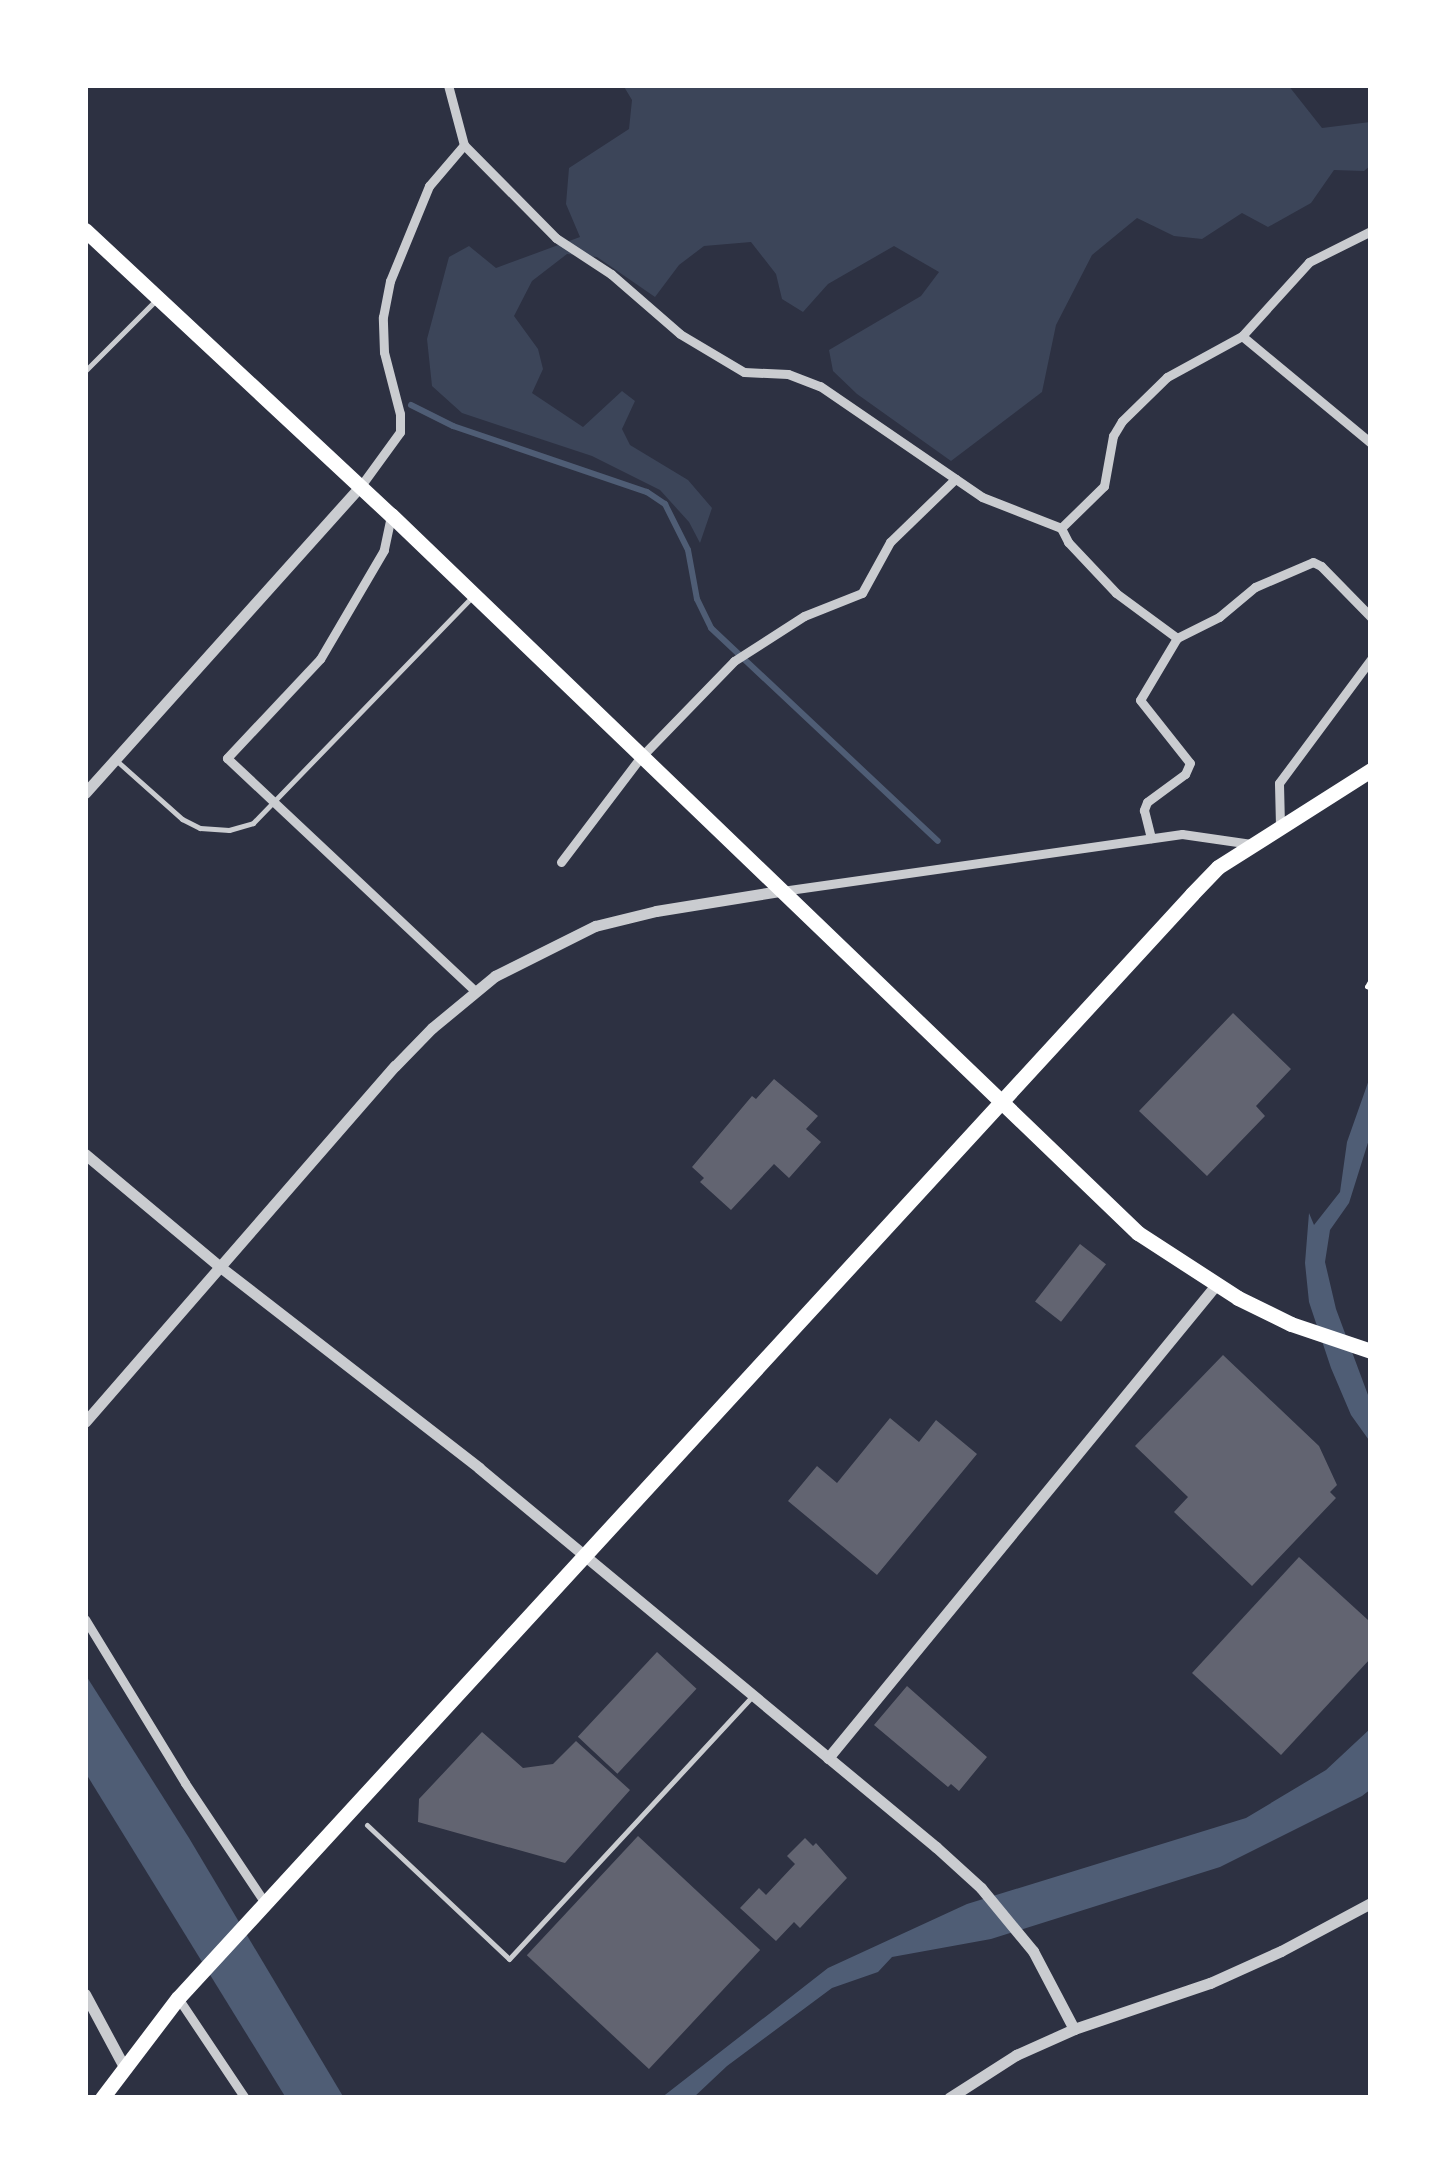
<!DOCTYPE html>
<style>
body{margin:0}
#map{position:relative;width:1456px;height:2183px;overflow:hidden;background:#2d3142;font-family:Raleway,sans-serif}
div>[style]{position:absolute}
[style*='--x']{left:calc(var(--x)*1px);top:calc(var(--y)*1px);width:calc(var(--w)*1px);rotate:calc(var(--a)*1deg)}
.green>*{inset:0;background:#3c4559}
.water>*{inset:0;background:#4f5d75}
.stream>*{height:6px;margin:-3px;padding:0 3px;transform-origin:3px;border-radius:3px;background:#4f5d75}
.building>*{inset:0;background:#626471;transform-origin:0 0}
.path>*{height:4px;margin:-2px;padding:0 2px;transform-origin:2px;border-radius:2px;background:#fff}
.service>*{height:5px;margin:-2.5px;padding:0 2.5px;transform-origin:2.5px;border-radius:2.5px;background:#caccd0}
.minor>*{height:9px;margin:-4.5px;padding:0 4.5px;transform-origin:4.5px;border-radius:4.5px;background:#caccd0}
.tertiary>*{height:11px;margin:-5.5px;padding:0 5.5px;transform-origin:5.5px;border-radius:5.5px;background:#caccd0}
.trunk>*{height:15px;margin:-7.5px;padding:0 7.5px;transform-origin:7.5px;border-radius:7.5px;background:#fff}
span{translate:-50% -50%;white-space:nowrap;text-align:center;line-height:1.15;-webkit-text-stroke:10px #fff;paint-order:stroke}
.frame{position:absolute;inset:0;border:88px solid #fff;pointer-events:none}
</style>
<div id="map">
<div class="green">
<i style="clip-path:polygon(623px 85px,1288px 85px,1322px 128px,1370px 122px,1371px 165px,1364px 171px,1334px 170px,1311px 203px,1268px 227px,1242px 213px,1202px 239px,1174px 236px,1137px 218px,1092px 255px,1056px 325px,1042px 392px,951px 461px,857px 394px,833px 371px,829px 350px,921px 296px,939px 272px,894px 246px,828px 284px,803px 312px,782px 299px,776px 274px,751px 242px,704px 246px,679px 265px,655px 297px,597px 257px,567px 254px,532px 281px,514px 316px,538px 349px,543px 369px,532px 393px,583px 427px,622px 391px,635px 401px,622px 429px,630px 445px,688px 480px,712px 508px,700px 543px,689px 522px,660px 490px,592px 456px,462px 413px,432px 386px,427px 339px,449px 257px,469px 246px,496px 268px,580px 237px,566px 204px,569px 168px,629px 129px,632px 100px)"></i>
</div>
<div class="water">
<i style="clip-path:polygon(1371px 1074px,1371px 1133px,1349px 1203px,1330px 1230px,1325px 1262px,1336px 1309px,1371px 1403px,1371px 1443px,1351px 1415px,1331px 1368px,1309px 1302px,1305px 1263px,1309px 1213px,1314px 1225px,1340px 1192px,1347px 1142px)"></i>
<i style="clip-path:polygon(85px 1674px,189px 1838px,344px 2098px,286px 2098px,85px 1772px)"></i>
<i style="clip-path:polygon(1371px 1728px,1371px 1789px,1362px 1796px,1220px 1867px,991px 1939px,892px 1957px,878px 1972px,832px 1988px,727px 2066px,693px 2098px,661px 2098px,828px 1968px,967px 1904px,1246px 1818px,1326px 1770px)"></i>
</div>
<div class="stream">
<i style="--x:411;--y:405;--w:47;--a:26.6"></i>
<i style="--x:453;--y:426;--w:205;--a:18.8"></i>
<i style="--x:647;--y:492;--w:22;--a:34"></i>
<i style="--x:665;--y:504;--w:51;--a:63.4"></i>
<i style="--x:688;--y:550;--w:50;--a:79.6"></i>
<i style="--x:697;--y:599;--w:32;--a:64"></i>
<i style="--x:711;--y:628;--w:311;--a:43.2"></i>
</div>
<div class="building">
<i style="clip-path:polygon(1233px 1013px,1291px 1069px,1256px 1106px,1265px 1116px,1207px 1176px,1139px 1111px)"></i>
<i style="clip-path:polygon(774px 1079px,818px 1116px,806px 1129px,821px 1142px,789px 1178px,774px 1164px,731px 1210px,700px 1182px,704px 1178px,692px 1167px,752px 1096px,756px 1099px)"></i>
<i style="left:1080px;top:1244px;width:33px;height:73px;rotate:38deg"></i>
<i style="clip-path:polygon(1223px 1355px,1319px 1446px,1337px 1485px,1330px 1492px,1336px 1498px,1252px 1586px,1174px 1512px,1188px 1497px,1135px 1446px)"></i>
<i style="clip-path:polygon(890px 1418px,919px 1442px,936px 1420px,977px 1454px,877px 1575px,788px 1501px,817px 1466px,837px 1483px)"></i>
<i style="clip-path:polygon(1299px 1557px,1368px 1620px,1370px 1659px,1281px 1755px,1192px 1673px)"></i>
<i style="left:657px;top:1652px;width:54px;height:116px;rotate:43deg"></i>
<i style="clip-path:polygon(907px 1686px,987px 1757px,959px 1791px,951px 1784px,948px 1787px,874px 1725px)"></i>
<i style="clip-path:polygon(482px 1732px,523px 1768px,553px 1764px,576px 1741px,630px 1790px,565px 1863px,418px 1822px,419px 1799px)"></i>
<i style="left:638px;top:1836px;width:167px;height:163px;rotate:43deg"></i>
<i style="clip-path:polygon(805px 1838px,813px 1846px,816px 1843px,847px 1878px,800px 1928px,794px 1922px,776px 1941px,740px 1908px,759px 1888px,766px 1895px,795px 1864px,787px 1856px)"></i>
</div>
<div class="path">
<i style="--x:1371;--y:980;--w:8;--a:120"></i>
<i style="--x:1367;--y:987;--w:4;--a:27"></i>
</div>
<div class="service">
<i style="--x:85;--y:371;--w:102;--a:-45"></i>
<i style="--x:118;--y:762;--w:86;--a:41.7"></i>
<i style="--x:182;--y:819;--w:20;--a:27"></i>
<i style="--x:200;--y:828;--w:29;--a:4"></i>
<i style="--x:229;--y:830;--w:25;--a:-16"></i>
<i style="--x:253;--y:823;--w:315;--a:-45.9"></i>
<i style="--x:367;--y:1825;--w:195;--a:43.3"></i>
<i style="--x:509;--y:1959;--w:357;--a:-47.2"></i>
</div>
<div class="minor">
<i style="--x:448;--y:85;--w:62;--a:75.1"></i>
<i style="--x:464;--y:145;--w:131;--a:45.3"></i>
<i style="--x:556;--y:238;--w:66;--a:33.2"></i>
<i style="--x:611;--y:274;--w:91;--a:41"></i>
<i style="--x:680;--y:334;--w:74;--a:30.7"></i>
<i style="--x:744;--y:372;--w:44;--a:2.6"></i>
<i style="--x:788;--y:374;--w:34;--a:21"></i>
<i style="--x:820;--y:386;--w:196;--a:34.4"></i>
<i style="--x:982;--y:497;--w:85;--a:21.4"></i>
<i style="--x:1061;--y:528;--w:16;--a:63"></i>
<i style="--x:1068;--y:542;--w:70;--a:46.7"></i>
<i style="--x:1116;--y:593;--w:76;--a:36.4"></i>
<i style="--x:1177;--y:638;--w:72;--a:120.8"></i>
<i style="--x:1140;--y:700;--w:80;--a:51.6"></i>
<i style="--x:1190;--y:763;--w:12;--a:114"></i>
<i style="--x:1185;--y:774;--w:47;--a:143.6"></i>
<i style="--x:1147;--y:802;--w:9;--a:111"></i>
<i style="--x:1144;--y:810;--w:29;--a:76"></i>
<i style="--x:1242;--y:336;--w:168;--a:39.7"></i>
<i style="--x:360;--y:487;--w:68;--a:-54"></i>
<i style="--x:400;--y:432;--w:18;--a:-90"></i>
<i style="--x:400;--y:414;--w:64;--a:-104.5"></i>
<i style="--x:384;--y:352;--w:35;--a:-92"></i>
<i style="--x:383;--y:317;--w:37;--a:-79"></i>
<i style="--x:390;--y:281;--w:103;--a:-67.7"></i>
<i style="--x:429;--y:186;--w:54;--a:-49.5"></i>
<i style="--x:391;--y:516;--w:35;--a:102"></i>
<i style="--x:384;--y:550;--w:126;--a:120.4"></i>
<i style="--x:320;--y:659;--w:136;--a:133.2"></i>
<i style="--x:227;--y:758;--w:340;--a:43.2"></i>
<i style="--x:1061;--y:528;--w:60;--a:-44.3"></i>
<i style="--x:1104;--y:486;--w:51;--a:-79.8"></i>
<i style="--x:1113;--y:436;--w:17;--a:-59"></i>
<i style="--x:1122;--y:421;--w:63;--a:-44.4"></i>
<i style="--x:1167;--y:377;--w:85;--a:-28.7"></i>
<i style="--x:1242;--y:336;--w:100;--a:-47.8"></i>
<i style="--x:1309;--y:262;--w:69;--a:-26.6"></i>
<i style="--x:1177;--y:638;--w:47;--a:-26.6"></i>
<i style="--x:1219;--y:617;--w:47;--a:-39.8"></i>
<i style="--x:1255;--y:587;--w:63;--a:-23.3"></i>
<i style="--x:1313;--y:562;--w:9;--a:27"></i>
<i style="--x:1321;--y:566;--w:71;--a:45.6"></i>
<i style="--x:1280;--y:825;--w:42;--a:-91.4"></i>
<i style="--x:1279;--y:783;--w:154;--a:-53.4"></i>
<i style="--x:561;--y:862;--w:131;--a:-52.8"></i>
<i style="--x:640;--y:758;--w:135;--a:-45.9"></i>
<i style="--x:734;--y:661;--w:83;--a:-32.7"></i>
<i style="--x:804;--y:616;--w:62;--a:-21.6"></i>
<i style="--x:862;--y:593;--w:58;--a:-61.2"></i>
<i style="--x:890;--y:542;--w:91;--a:-44.1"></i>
<i style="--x:782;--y:891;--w:404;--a:-8.1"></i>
<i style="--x:1182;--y:834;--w:70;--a:8.2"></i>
<i style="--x:85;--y:1619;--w:192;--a:58.6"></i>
<i style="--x:185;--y:1783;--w:144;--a:56.3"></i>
<i style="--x:178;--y:1998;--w:120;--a:56.2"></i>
</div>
<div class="tertiary">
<i style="--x:85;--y:793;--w:411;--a:-48.1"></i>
<i style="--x:85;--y:1154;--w:175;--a:39.9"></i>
<i style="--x:219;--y:1266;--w:329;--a:37.8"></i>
<i style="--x:479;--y:1468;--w:594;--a:39.67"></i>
<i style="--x:936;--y:1847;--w:61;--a:42.3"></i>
<i style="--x:981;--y:1888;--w:82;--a:50.5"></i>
<i style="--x:1033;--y:1951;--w:88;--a:62.3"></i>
<i style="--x:85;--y:1422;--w:472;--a:-49"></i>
<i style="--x:395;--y:1066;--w:53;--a:-45.8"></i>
<i style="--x:432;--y:1028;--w:82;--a:-39.5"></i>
<i style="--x:495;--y:976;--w:112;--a:-26.6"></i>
<i style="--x:595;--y:926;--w:63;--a:-13.8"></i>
<i style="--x:656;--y:911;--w:125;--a:-9.2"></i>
<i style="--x:828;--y:1758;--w:612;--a:-50.64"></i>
<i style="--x:85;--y:1994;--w:81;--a:61.8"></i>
<i style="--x:949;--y:2098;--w:80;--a:-32.7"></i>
<i style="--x:1016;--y:2055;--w:64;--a:-24.1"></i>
<i style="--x:1074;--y:2029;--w:144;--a:-18.7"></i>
<i style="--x:1210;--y:1983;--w:78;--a:-24.3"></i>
<i style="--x:1281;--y:1951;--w:102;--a:-28.1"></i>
</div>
<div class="trunk">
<i style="--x:85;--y:230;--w:418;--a:43"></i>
<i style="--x:391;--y:515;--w:1036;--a:43.87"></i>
<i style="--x:1138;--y:1233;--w:119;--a:33"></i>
<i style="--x:1238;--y:1298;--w:59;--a:26.1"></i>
<i style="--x:1291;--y:1324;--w:84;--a:18.6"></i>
<i style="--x:102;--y:2098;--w:126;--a:-52.8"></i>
<i style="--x:178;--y:1998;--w:1499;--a:-47.43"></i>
<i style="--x:1192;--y:894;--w:37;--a:-46"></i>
<i style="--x:1218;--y:867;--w:181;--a:-32.4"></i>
</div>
<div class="frame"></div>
</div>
